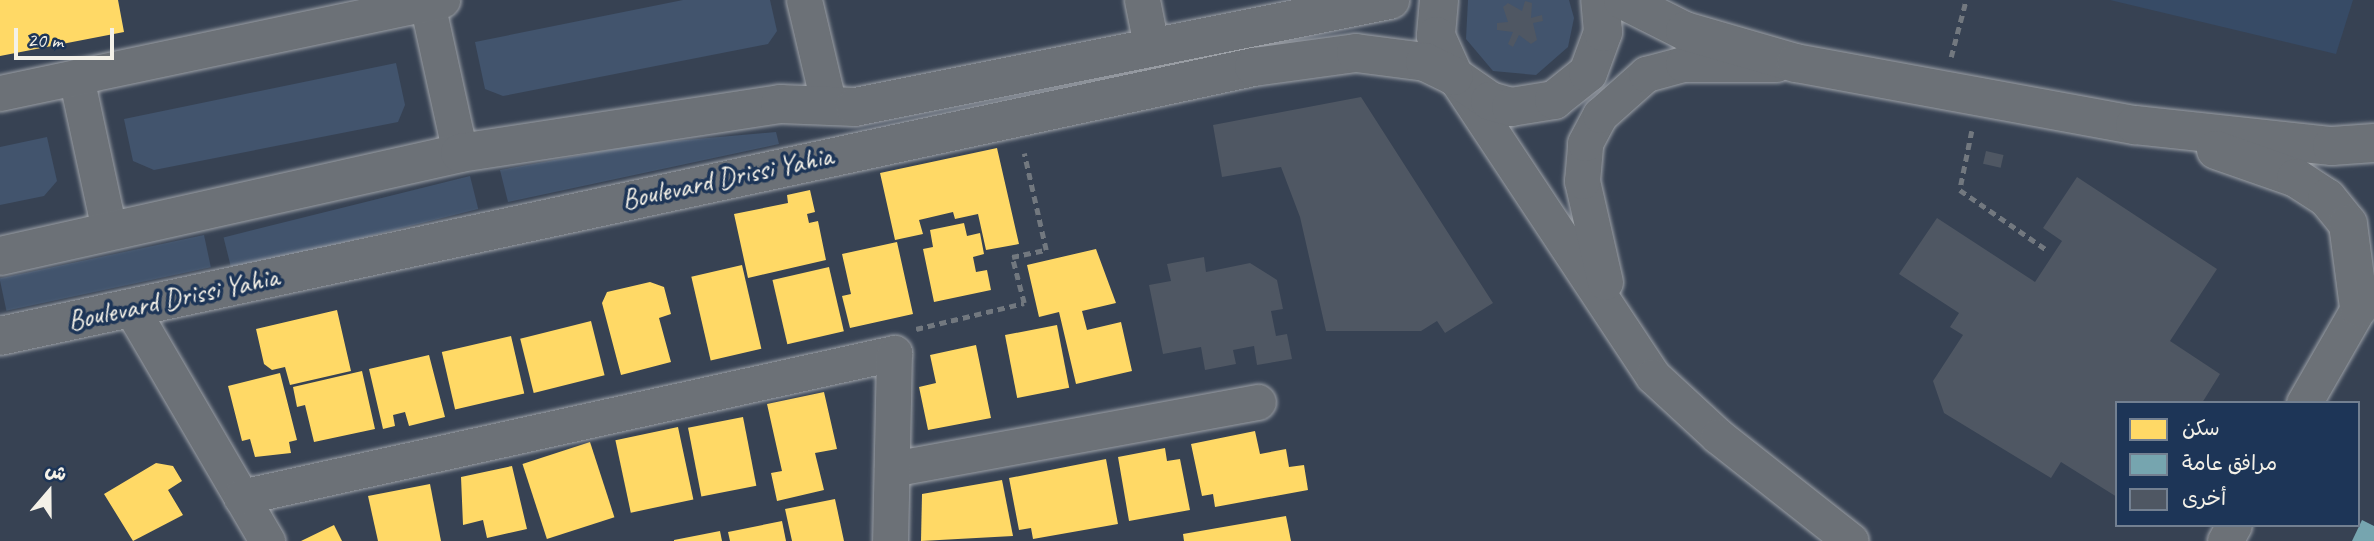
<!DOCTYPE html>
<meta charset="utf-8">
<style>
body{margin:0}
#map{position:relative;width:2374px;height:541px;overflow:hidden;background:#374253;font-family:Caveat,"Playpen Sans Arabic",sans-serif}
div>[style]{position:absolute}
[style*='--x']{left:calc(var(--x)*1px);top:calc(var(--y)*1px);width:calc(var(--w)*1px);rotate:calc(var(--a)*1deg)}
.built>*{inset:0;background:#374b66}
.green>*{inset:0;background:#42546d;transform-origin:0 0}
.homes>*{inset:0;background:#ffd966;transform-origin:0 0}
.public>*{inset:0;background:#76a5af}
.building>*{inset:0;background:#4f5763;transform-origin:0 0}
.path>*{height:4.5px;margin-top:-2.25px;transform-origin:0;background:repeating-linear-gradient(90deg,#72787f 0 7px,transparent 0 12px)}
.roads{filter:drop-shadow(0 0 2px #9da1a7) drop-shadow(0 0 2px #9da1a7)}
.minor>*{height:35px;margin:-17.5px;padding:0 17.5px;transform-origin:17.5px;border-radius:17.5px;background:#6c7177}
.secondary>*{height:38px;margin:-19px;padding:0 19px;transform-origin:19px;border-radius:19px;background:#6c7177}
span{translate:-50% -50%;white-space:nowrap;text-align:center;line-height:1.15;-webkit-text-stroke:7px #1d3557;paint-order:stroke}
.street-label{font-size:28px;color:#f4f1e8}
.legend{position:absolute;left:2115px;top:401px;width:245px;height:126px;box-sizing:border-box;background:#1d3557;border:2px solid #738091;margin:0;padding:9px 12px;list-style:none;font-size:21px;color:#f4f1e8}
.legend li{display:flex;align-items:center;gap:14px;height:35px}
.legend b{width:35px;border:2px solid #738091}
.north{position:absolute;left:14px;top:457px;width:70px;height:70px;-webkit-text-stroke:5px #1d3557;paint-order:stroke;rotate:20deg;font-size:19px;font-weight:700;line-height:28px;text-align:center;color:#f4f1e8}
.north::after{content:'';display:block;margin:auto;width:24px;height:32px;background:#f4f1e8;clip-path:polygon(50% 0,100% 100%,50% 72%,0 100%)}
.scale{position:absolute;left:14px;top:28px;width:100px;height:32px;box-sizing:border-box;border:4px solid #f4f1e8;border-top:0;padding-left:9px;font-size:21px;line-height:24px;white-space:nowrap;color:#f4f1e8;-webkit-text-stroke:5px #1d3557;paint-order:stroke}
</style>
<div id="map">
<div class="built">
<i style="clip-path:polygon(2110px 0,2353px 0,2336px 54px)"></i>
</div>
<div class="green">
<i style="clip-path:polygon(683px 0,770px 0,777px 31px,768px 44px,503px 96px,485px 89px,475px 42px)"></i>
<i style="clip-path:polygon(1468px 0,1569px 0,1574px 18px,1568px 47px,1536px 75px,1493px 71px,1466px 39px)"></i>
<i style="clip-path:polygon(396px 63px,405px 105px,398px 122px,154px 170px,133px 161px,124px 119px)"></i>
<i style="clip-path:polygon(776px 132px,779px 144px,508px 202px,500px 170px,641px 144px)"></i>
<i style="clip-path:polygon(47px 137px,57px 181px,44px 196px,0 205px,0 147px)"></i>
<i style="left:470px;top:176px;width:34px;height:254px;rotate:76deg"></i>
<i style="left:204px;top:235px;width:33px;height:209px;rotate:78deg"></i>
</div>
<div class="homes">
<i style="clip-path:polygon(0 0,118px 0,124px 32px,0 56px)"></i>
<i style="clip-path:polygon(997px 148px,1019px 244px,986px 250px,978px 214px,955px 219px,953px 212px,919px 220px,923px 234px,895px 240px,880px 173px)"></i>
<i style="clip-path:polygon(810px 190px,815px 212px,807px 214px,809px 223px,818px 221px,826px 260px,748px 278px,734px 214px,788px 203px,787px 195px)"></i>
<i style="clip-path:polygon(964px 223px,967px 236px,980px 233px,984px 254px,973px 257px,976px 272px,987px 270px,991px 290px,934px 302px,923px 249px,933px 247px,930px 230px)"></i>
<i style="clip-path:polygon(897px 242px,913px 314px,850px 328px,842px 296px,851px 294px,842px 254px)"></i>
<i style="clip-path:polygon(1096px 249px,1116px 303px,1082px 311px,1087px 330px,1121px 322px,1132px 371px,1076px 384px,1059px 312px,1039px 317px,1027px 265px)"></i>
<i style="left:742px;top:265px;width:86px;height:52px;rotate:77deg"></i>
<i style="left:829px;top:267px;width:66px;height:58px;rotate:77deg"></i>
<i style="clip-path:polygon(650px 282px,664px 287px,671px 314px,659px 318px,671px 362px,621px 375px,602px 303px,607px 292px)"></i>
<i style="clip-path:polygon(337px 310px,351px 371px,290px 385px,285px 367px,272px 370px,264px 364px,256px 329px)"></i>
<i style="left:591px;top:321px;width:56px;height:73px;rotate:76deg"></i>
<i style="left:1057px;top:325px;width:64px;height:53px;rotate:79deg"></i>
<i style="left:511px;top:336px;width:59px;height:71px;rotate:77deg"></i>
<i style="clip-path:polygon(976px 345px,991px 418px,928px 430px,919px 387px,936px 383px,930px 355px)"></i>
<i style="clip-path:polygon(429px 355px,445px 417px,409px 426px,405px 412px,393px 415px,395px 426px,383px 429px,369px 369px)"></i>
<i style="clip-path:polygon(362px 371px,375px 429px,314px 442px,305px 405px,297px 407px,293px 387px)"></i>
<i style="clip-path:polygon(280px 373px,297px 440px,289px 442px,291px 453px,255px 457px,250px 439px,242px 441px,228px 386px)"></i>
<i style="clip-path:polygon(824px 392px,837px 449px,815px 453px,824px 490px,777px 501px,771px 473px,782px 471px,767px 404px)"></i>
<i style="left:743px;top:417px;width:70px;height:56px;rotate:79deg"></i>
<i style="left:678px;top:427px;width:74px;height:64px;rotate:78deg"></i>
<i style="clip-path:polygon(1255px 431px,1260px 454px,1286px 449px,1289px 467px,1304px 465px,1308px 490px,1215px 507px,1213px 494px,1202px 496px,1191px 444px)"></i>
<i style="left:590px;top:442px;width:79px;height:71px;rotate:72deg"></i>
<i style="clip-path:polygon(1165px 448px,1167px 461px,1180px 459px,1190px 510px,1129px 521px,1118px 457px)"></i>
<i style="clip-path:polygon(1106px 459px,1118px 524px,1033px 539px,1031px 528px,1019px 530px,1009px 478px)"></i>
<i style="clip-path:polygon(156px 463px,173px 466px,182px 481px,168px 490px,183px 515px,133px 541px,104px 494px)"></i>
<i style="clip-path:polygon(512px 466px,527px 529px,487px 538px,483px 520px,463px 525px,461px 477px)"></i>
<i style="clip-path:polygon(1002px 480px,1013px 536px,921px 541px,922px 494px)"></i>
<i style="clip-path:polygon(430px 484px,441px 541px,378px 541px,368px 496px)"></i>
<i style="clip-path:polygon(835px 499px,844px 541px,792px 541px,785px 509px)"></i>
<i style="clip-path:polygon(1286px 516px,1291px 541px,1184px 541px,1183px 534px)"></i>
<i style="clip-path:polygon(782px 521px,786px 541px,730px 541px,728px 532px)"></i>
<i style="clip-path:polygon(334px 525px,342px 541px,301px 541px)"></i>
<i style="clip-path:polygon(720px 531px,722px 541px,674px 541px,674px 540px)"></i>
</div>
<div class="public">
<i style="clip-path:polygon(2362px 520px,2374px 526px,2374px 541px,2352px 541px)"></i>
</div>
<div class="building">
<i style="clip-path:polygon(1525px 1px,1532px 3px,1531px 18px,1542px 15px,1543px 21px,1533px 23px,1537px 40px,1531px 44px,1519px 35px,1513px 47px,1508px 44px,1513px 32px,1497px 30px,1497px 23px,1508px 22px,1503px 7px,1508px 3px,1522px 11px)"></i>
<i style="clip-path:polygon(1361px 97px,1493px 303px,1445px 333px,1437px 321px,1421px 331px,1326px 331px,1300px 217px,1281px 167px,1222px 177px,1213px 125px)"></i>
<i style="left:1986px;top:151px;width:18px;height:13px;rotate:13deg"></i>
<i style="clip-path:polygon(2077px 177px,2217px 269px,2170px 341px,2220px 374px,2202px 403px,2117px 403px,2117px 497px,2061px 462px,2051px 478px,1944px 413px,1933px 381px,1963px 335px,1950px 327px,1959px 313px,1899px 274px,1937px 218px,2035px 282px,2062px 241px,2043px 228px)"></i>
<i style="clip-path:polygon(1204px 257px,1206px 272px,1250px 263px,1277px 280px,1283px 309px,1271px 311px,1276px 336px,1287px 334px,1292px 359px,1257px 365px,1254px 346px,1233px 350px,1236px 364px,1205px 370px,1201px 347px,1163px 354px,1149px 285px,1171px 281px,1167px 264px)"></i>
</div>
<div class="path">
<i style="--x:1951;--y:57;--w:59;--a:-75.3"></i>
<i style="--x:1972;--y:131;--w:60;--a:101.5"></i>
<i style="--x:1960;--y:190;--w:106;--a:34.6"></i>
<i style="--x:916;--y:329;--w:111;--a:-13.5"></i>
<i style="--x:1024;--y:303;--w:48;--a:-104.6"></i>
<i style="--x:1012;--y:257;--w:35;--a:-12"></i>
<i style="--x:1046;--y:250;--w:99;--a:-102.8"></i>
</div>
<div class="roads">
<div class="minor">
<i style="--x:804;--y:0;--w:109;--a:76.7"></i>
<i style="--x:1142;--y:0;--w:46;--a:78.7"></i>
<i style="--x:427;--y:3;--w:154;--a:77.6"></i>
<i style="--x:76;--y:77;--w:157;--a:77.8"></i>
<i style="--x:1457;--y:80;--w:355;--a:56.5"></i>
<i style="--x:1653;--y:376;--w:88;--a:42.7"></i>
<i style="--x:1718;--y:436;--w:169;--a:38.3"></i>
<i style="--x:0;--y:93;--w:452;--a:-11.9"></i>
<i style="--x:1605;--y:282;--w:104;--a:-102.8"></i>
<i style="--x:1582;--y:181;--w:38;--a:-85"></i>
<i style="--x:1585;--y:143;--w:32;--a:-62"></i>
<i style="--x:1600;--y:115;--w:62;--a:-41.7"></i>
<i style="--x:1646;--y:74;--w:38;--a:-15"></i>
<i style="--x:1683;--y:64;--w:93;--a:0"></i>
<i style="--x:131;--y:308;--w:270;--a:59.7"></i>
<i style="--x:2304;--y:403;--w:111;--a:-60.2"></i>
<i style="--x:892;--y:469;--w:372;--a:-10.4"></i>
<i style="--x:241;--y:497;--w:669;--a:-12.44"></i>
<i style="--x:894;--y:353;--w:188;--a:91.2"></i>
<i style="--x:2225;--y:541;--w:18;--a:-61"></i>
</div>
<div class="secondary">
<i style="--x:1439;--y:0;--w:36;--a:95"></i>
<i style="--x:1436;--y:36;--w:44;--a:65.8"></i>
<i style="--x:1454;--y:76;--w:44;--a:34.8"></i>
<i style="--x:1490;--y:101;--w:22;--a:16"></i>
<i style="--x:1511;--y:107;--w:44;--a:-9.2"></i>
<i style="--x:1554;--y:100;--w:43;--a:-38.5"></i>
<i style="--x:1588;--y:73;--w:44;--a:-69.9"></i>
<i style="--x:1603;--y:32;--w:32;--a:-95"></i>
<i style="--x:1623;--y:0;--w:69;--a:26.6"></i>
<i style="--x:1685;--y:31;--w:116;--a:16.1"></i>
<i style="--x:1796;--y:63;--w:345;--a:10.4"></i>
<i style="--x:2135;--y:125;--w:198;--a:6.1"></i>
<i style="--x:2332;--y:146;--w:42;--a:-4.1"></i>
<i style="--x:2216;--y:150;--w:85;--a:19.3"></i>
<i style="--x:2296;--y:178;--w:37;--a:33"></i>
<i style="--x:2327;--y:198;--w:33;--a:51"></i>
<i style="--x:2348;--y:224;--w:84;--a:82.5"></i>
<i style="--x:0;--y:256;--w:471;--a:-12.6"></i>
<i style="--x:460;--y:153;--w:324;--a:-8.7"></i>
<i style="--x:780;--y:104;--w:75;--a:2.3"></i>
<i style="--x:855;--y:107;--w:546;--a:-11.31"></i>
<i style="--x:0;--y:336;--w:1283;--a:-12.11"></i>
<i style="--x:1254;--y:67;--w:103;--a:-7.8"></i>
<i style="--x:1356;--y:53;--w:70;--a:7.4"></i>
<i style="--x:1425;--y:62;--w:32;--a:26"></i>
</div>
</div>
<div class="street-label">
<span style="left:727px;top:178px;rotate:-12deg">Boulevard Drissi Yahia</span>
<span style="left:173px;top:299px;rotate:-12deg">Boulevard Drissi Yahia</span>
</div>
<ul class="legend">
<li><b style="height:19px;background:#ffd966"></b>سكن</li>
<li><b style="height:19px;background:#76a5af"></b>مرافق عامة</li>
<li><b style="height:19px;background:#4f5763"></b>أخرى</li>
</ul>
<div class="north">ش</div>
<div class="scale">20 m</div>
</div>
